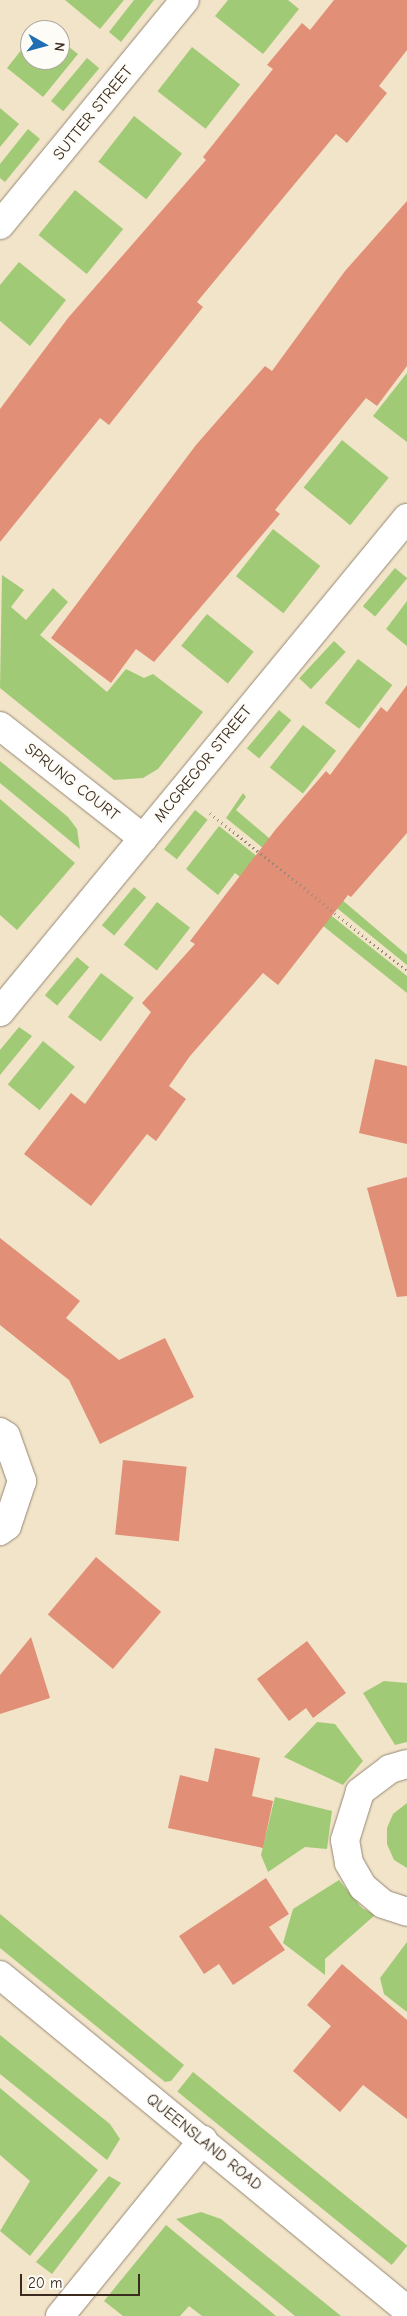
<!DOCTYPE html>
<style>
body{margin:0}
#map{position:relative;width:407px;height:2316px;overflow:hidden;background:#f1e4c9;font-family:"Comic Neue",sans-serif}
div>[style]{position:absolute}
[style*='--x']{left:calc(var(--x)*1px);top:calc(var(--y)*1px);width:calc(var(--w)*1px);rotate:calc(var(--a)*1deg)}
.green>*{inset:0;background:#a1ca76;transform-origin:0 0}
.building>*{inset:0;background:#e18f77;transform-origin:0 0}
.path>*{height:3px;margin-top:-1.5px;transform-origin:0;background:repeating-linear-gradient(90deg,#968774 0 1px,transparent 0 5px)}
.roads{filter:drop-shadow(0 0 1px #968774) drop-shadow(0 0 1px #968774)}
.minor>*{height:28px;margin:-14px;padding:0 14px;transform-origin:14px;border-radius:14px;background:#fff}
.tertiary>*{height:28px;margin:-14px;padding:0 14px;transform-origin:14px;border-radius:14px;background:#fff}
span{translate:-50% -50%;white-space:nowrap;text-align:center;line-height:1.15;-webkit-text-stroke:4px #fdfcf7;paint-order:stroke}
.street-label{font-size:16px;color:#3b2a1e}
.north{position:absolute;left:20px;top:20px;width:50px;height:50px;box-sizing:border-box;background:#fdfcf7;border:1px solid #afa8a0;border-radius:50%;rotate:97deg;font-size:14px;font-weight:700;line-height:20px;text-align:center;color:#3b2a1e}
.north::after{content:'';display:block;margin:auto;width:18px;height:22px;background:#1f6fb2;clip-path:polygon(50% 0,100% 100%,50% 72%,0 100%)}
.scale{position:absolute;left:20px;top:2274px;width:120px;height:22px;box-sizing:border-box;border:2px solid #3b2a1e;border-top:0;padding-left:6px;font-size:15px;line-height:18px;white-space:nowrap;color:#3b2a1e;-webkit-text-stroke:4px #fdfcf7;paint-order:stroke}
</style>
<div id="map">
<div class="green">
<i style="clip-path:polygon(65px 0,124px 0,100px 29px)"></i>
<i style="clip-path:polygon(134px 0,154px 0,121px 42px,109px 32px)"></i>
<i style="clip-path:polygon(228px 0,288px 0,299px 9px,263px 54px,215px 16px)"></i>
<i style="clip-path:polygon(30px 39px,30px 60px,60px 60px,60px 40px,78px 54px,43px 97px,7px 68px)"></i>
<i style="left:192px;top:47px;width:61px;height:56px;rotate:38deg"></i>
<i style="left:87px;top:58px;width:16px;height:56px;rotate:40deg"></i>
<i style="clip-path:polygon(0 108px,19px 124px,0 147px)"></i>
<i style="left:134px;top:116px;width:61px;height:58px;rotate:38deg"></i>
<i style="clip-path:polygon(28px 129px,40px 139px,5px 182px,0 178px,0 164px)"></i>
<i style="left:75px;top:190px;width:62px;height:58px;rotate:39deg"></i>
<i style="clip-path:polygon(19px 262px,66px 300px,30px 346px,0 321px,0 285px)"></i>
<i style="clip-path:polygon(407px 373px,407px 442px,373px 416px)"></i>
<i style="left:342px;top:440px;width:60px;height:61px;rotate:39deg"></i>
<i style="left:273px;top:529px;width:60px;height:60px;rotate:38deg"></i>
<i style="left:395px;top:568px;width:16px;height:50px;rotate:40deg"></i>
<i style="clip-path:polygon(2px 575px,24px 590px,11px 607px,26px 620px,53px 588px,68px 602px,40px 635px,107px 692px,126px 669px,144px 678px,153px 674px,203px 712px,158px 769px,143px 778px,114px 780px,0 688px)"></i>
<i style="clip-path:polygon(407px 601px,407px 646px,386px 629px)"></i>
<i style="left:207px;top:614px;width:60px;height:41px;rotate:39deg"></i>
<i style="left:334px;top:641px;width:16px;height:51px;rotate:43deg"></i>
<i style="left:358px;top:659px;width:43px;height:55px;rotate:37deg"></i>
<i style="left:279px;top:710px;width:16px;height:50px;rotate:40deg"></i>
<i style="left:303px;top:725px;width:42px;height:54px;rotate:38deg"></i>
<i style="clip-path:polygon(0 761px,68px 817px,77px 829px,80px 849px,0 783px)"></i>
<i style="clip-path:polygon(243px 793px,246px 797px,236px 810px,407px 955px,407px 965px,226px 818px)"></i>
<i style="clip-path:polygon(0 799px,75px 863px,17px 930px,0 915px)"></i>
<i style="left:195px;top:810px;width:16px;height:50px;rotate:38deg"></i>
<i style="clip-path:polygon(219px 826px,407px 976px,407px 993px,292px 901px,282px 910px,235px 873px,218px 895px,186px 869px)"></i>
<i style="left:134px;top:887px;width:16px;height:50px;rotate:40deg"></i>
<i style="left:157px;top:902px;width:42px;height:54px;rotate:38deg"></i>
<i style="left:77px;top:957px;width:16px;height:50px;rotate:40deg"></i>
<i style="left:101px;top:973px;width:41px;height:55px;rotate:37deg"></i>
<i style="clip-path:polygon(19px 1027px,32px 1036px,0 1075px,0 1050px)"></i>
<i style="left:43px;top:1041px;width:41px;height:56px;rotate:39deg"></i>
<i style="clip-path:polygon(384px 1681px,407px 1683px,407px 1742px,395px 1745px,363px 1693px)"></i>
<i style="clip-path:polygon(317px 1722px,335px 1724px,363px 1761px,343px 1785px,284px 1757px)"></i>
<i style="clip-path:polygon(275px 1797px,332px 1811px,327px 1849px,305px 1847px,268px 1872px,261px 1855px)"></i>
<i style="clip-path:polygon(407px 1803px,407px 1868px,394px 1860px,387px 1844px,387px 1828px,393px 1814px)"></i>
<i style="clip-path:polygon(339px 1880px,362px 1908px,375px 1915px,325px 1959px,325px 1975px,283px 1943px,293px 1909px)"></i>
<i style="clip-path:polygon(0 1914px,184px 2065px,171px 2081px,165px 2082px,0 1948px)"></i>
<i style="clip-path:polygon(407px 1942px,407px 2012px,384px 1994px,380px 1978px)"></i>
<i style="clip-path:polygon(0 2035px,110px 2124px,120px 2139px,107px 2160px,0 2074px)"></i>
<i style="left:193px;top:2072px;width:276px;height:25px;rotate:39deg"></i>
<i style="clip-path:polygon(0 2088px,98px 2170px,30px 2256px,0 2231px,30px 2181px,0 2155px)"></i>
<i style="clip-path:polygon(109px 2176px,121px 2183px,52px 2274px,36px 2262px)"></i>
<i style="clip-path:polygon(201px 2212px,221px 2219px,341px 2316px,295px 2316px,176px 2219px)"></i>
<i style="clip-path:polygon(166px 2225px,276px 2316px,202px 2316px,189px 2306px,180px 2316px,123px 2316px,104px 2301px)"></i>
</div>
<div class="building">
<i style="clip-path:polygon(334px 0,407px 0,407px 50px,379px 86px,387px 93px,347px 143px,336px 134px,197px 302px,203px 307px,109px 425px,100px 418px,0 542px,0 409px,68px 318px,206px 160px,203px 157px,273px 69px,267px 65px,302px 23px,310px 30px)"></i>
<i style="clip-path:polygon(407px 201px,407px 366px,377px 406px,366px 398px,275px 510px,280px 514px,154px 662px,136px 649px,111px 683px,51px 638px,196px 445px,265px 366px,272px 371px,345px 271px)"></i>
<i style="clip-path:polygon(407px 685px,407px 833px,351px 897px,348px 895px,278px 985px,263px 973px,190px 1056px,169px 1086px,186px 1099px,156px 1141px,147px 1134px,91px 1206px,24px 1154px,71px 1093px,85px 1104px,151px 1012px,142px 1003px,195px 944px,190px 941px,276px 829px,326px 771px,330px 775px,381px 707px,387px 712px)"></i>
<i style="clip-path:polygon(375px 1059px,407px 1066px,407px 1144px,359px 1133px)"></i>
<i style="clip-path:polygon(407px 1177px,407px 1296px,397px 1297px,367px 1188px)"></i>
<i style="clip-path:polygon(0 1238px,80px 1301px,66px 1318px,119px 1360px,165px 1338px,194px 1397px,100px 1444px,69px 1380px,0 1325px)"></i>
<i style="left:123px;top:1460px;width:64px;height:75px;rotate:6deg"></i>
<i style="left:96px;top:1557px;width:85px;height:75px;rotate:40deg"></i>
<i style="clip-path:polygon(31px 1637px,50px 1698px,0 1714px,0 1675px)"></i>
<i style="clip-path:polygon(307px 1641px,346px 1693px,313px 1718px,306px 1708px,289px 1721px,257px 1679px)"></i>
<i style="clip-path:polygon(215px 1748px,260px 1758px,252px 1796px,273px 1801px,263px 1848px,168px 1828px,180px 1775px,208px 1782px)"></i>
<i style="clip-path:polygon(266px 1878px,289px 1914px,269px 1927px,285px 1950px,233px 1985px,219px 1964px,204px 1974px,179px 1936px)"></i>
<i style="clip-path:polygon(342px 1964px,407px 2020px,407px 2119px,363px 2085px,340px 2112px,293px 2071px,331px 2026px,307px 2005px)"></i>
</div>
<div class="path">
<i style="--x:210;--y:813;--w:253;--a:38.7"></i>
</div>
<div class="roads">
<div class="minor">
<i style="--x:0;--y:225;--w:291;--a:-50.6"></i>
<i style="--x:0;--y:726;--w:182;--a:38.1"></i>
<i style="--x:0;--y:1012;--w:640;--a:-50.52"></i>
<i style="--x:0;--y:1432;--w:7;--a:34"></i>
<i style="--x:6;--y:1436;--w:48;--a:70.4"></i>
<i style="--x:22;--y:1481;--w:47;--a:108.4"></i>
<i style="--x:7;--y:1526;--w:9;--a:144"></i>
<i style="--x:407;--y:1764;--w:18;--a:164"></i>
<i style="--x:390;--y:1769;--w:38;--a:143"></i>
<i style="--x:360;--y:1792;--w:50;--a:107.4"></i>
<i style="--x:345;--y:1840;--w:23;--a:80"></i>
<i style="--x:349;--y:1863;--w:28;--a:60"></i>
<i style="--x:363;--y:1887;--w:26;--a:40"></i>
<i style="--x:383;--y:1904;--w:25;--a:18"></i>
<i style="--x:60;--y:2316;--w:227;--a:-50.9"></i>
</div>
<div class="tertiary">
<i style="--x:0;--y:1975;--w:527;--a:39.46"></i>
</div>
</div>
<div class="street-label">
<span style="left:93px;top:113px;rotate:-51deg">SUTTER STREET</span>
<span style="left:203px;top:764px;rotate:-51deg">MCGREGOR STREET</span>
<span style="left:72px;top:782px;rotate:38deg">SPRUNG COURT</span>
<span style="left:204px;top:2142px;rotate:39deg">QUEENSLAND ROAD</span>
</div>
<div class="north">N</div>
<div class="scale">20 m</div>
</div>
